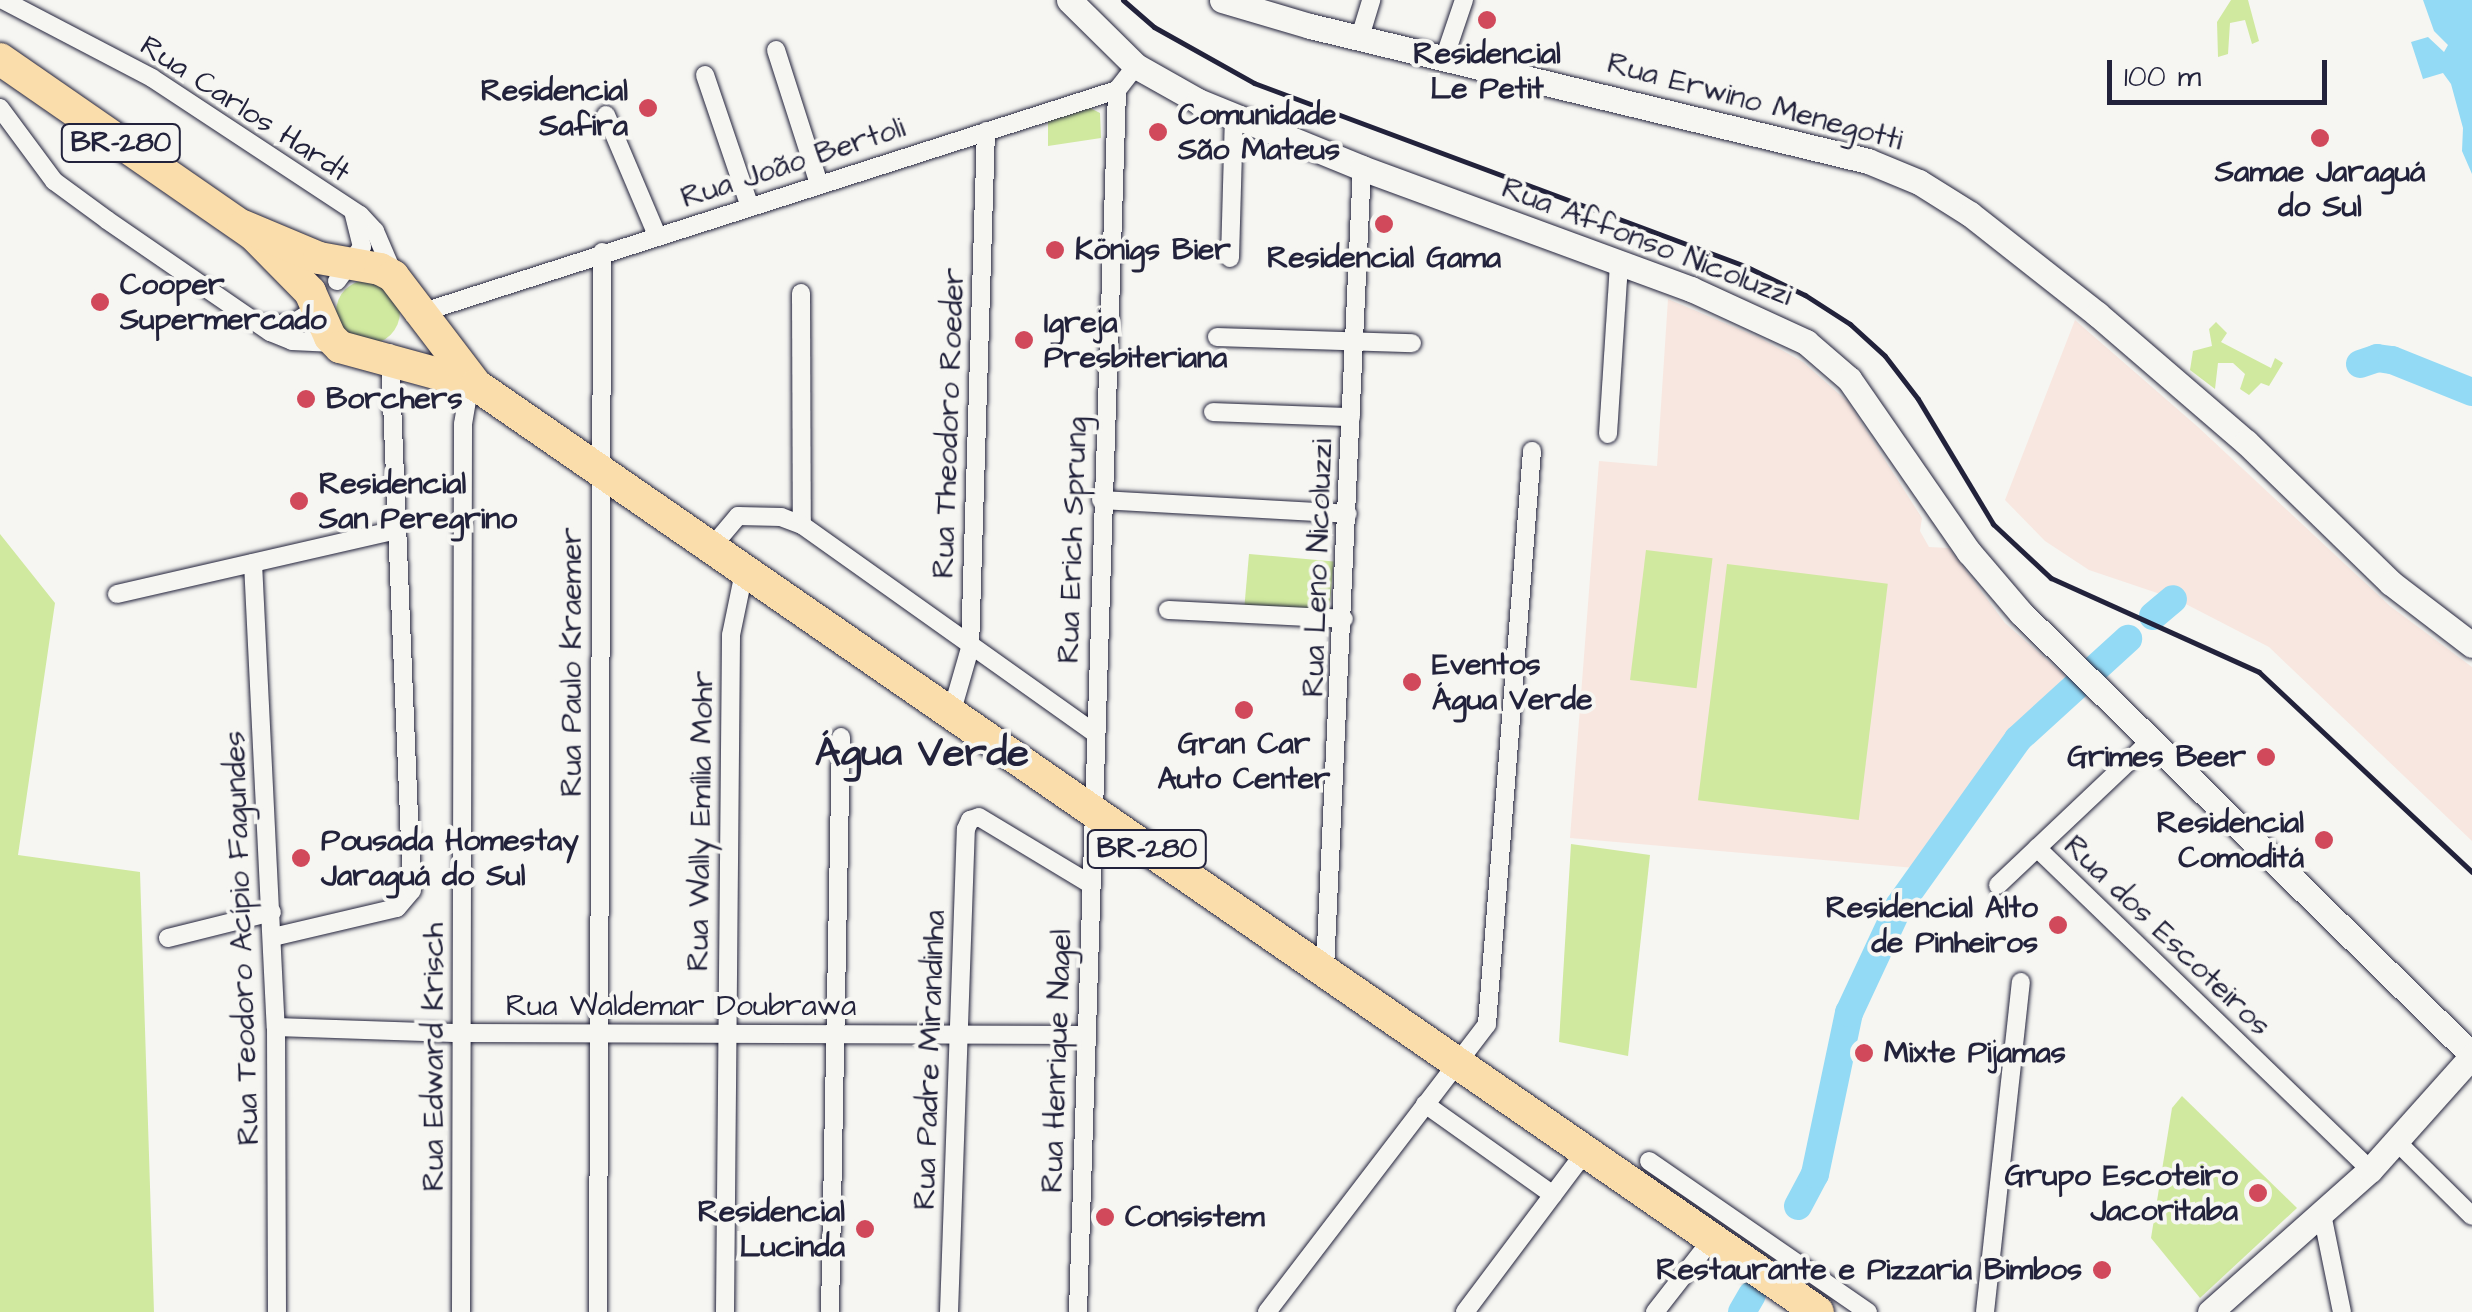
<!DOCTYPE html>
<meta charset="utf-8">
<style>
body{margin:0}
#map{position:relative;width:2472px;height:1312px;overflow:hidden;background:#f6f6f2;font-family:"Architects Daughter",sans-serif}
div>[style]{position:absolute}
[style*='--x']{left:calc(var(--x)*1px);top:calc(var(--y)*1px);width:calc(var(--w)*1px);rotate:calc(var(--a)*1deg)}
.built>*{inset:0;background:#f8e7e0}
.green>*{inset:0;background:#d0e99f;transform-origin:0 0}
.round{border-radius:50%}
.water>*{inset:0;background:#93daf5}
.river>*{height:28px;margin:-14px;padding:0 14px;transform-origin:14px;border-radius:14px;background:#93daf5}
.roads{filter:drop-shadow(0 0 2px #22223b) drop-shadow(0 0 2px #22223b)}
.street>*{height:18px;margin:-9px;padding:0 9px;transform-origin:9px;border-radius:9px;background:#f6f6f2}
.secondary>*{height:25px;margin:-12.5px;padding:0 12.5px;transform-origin:12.5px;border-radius:12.5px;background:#f6f6f2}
.highway>*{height:32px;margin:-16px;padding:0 16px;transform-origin:16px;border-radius:16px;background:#faddab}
.rail>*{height:5px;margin:-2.5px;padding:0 2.5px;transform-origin:2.5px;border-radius:2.5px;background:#22223b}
.dots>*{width:28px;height:28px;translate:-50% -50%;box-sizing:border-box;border:5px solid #f6f6f2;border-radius:50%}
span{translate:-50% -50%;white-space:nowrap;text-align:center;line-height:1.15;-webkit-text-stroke:8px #f6f6f2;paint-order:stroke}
.shield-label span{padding:2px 8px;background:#f6f6f2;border:2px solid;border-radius:8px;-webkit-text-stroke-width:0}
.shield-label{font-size:28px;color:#22223b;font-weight:700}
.poi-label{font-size:30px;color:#22223b;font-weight:700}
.right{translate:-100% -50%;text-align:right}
.left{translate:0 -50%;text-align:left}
.street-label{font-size:30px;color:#22223b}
.district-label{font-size:40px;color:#22223b;font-weight:700}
.scale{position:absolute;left:2107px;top:60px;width:220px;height:45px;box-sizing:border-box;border:5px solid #22223b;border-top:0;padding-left:12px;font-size:30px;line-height:35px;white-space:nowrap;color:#22223b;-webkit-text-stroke:8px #f6f6f2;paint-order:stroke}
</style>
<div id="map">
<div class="built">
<i style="clip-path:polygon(1668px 299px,1760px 338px,1803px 362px,1848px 402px,1922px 518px,1920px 531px,1929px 547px,1949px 548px,2005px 623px,2065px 676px,1985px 771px,1915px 868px,1570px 838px,1599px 461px,1657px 466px)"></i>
<i style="clip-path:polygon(2075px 320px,2198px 427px,2390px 606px,2472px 667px,2472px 841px,2269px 647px,2178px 600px,2089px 570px,2045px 541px,2005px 500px)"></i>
</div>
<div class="green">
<i style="clip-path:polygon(2231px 0,2248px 0,2259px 41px,2252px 44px,2245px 20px,2230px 23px,2228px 54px,2218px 57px,2217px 22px)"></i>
<i style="clip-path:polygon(1090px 108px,1100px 113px,1101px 138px,1048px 146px,1048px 121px)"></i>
<i class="round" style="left:336px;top:280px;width:64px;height:64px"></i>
<i style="clip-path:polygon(2216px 322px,2227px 333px,2221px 342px,2271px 368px,2275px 358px,2283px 363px,2269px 386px,2261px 383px,2249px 395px,2240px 389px,2245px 374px,2233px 363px,2218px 363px,2215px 389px,2190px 370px,2193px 351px,2212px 346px,2209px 329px)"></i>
<i style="clip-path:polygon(0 534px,55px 603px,18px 855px,140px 872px,154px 1312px,0 1312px)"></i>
<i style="left:1646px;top:550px;width:67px;height:131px;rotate:7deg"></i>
<i style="left:1249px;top:554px;width:85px;height:51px;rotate:5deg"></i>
<i style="left:1727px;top:564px;width:162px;height:238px;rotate:7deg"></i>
<i style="clip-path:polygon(1571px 844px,1650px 855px,1628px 1056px,1559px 1042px)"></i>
<i style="clip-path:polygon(2182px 1096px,2297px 1208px,2200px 1298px,2151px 1238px,2172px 1108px)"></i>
</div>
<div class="water">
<i style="clip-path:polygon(2423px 0,2472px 0,2472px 174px,2462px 151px,2463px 128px,2451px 84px,2443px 73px,2423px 79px,2411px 42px,2428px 37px,2444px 52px,2448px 45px,2434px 31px)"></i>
</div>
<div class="river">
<i style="--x:2360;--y:364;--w:18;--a:-19"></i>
<i style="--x:2377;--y:358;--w:15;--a:8"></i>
<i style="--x:2392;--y:360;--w:86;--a:21.8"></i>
<i style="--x:2153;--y:616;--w:26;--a:-40"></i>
<i style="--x:1798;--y:1206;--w:36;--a:-62"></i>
<i style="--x:1815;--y:1174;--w:165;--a:-78.1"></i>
<i style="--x:1849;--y:1013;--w:118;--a:-65"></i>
<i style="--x:1899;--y:906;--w:205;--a:-54.5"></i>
<i style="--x:2018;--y:739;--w:149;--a:-42.3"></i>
<i style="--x:1742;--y:1312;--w:20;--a:-60"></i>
</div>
<div class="roads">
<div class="street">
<i style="--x:3;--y:0;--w:168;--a:27.6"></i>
<i style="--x:152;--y:78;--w:249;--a:33.4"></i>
<i style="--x:360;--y:215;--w:22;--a:47"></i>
<i style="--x:375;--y:231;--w:46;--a:66.8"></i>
<i style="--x:1360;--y:37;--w:39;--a:-73"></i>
<i style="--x:776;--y:50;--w:141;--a:72.2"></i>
<i style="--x:1445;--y:56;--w:59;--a:-71.3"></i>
<i style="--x:705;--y:75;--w:139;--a:71.2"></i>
<i style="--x:0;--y:108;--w:91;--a:53.5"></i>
<i style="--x:54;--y:181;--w:66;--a:36.3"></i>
<i style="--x:107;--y:220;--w:198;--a:34.5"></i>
<i style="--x:270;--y:332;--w:24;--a:22"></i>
<i style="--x:292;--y:341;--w:42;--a:2.7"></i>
<i style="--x:606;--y:115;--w:130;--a:67"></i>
<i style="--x:1230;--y:258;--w:141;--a:-88.4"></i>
<i style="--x:337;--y:281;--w:42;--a:-53.7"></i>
<i style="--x:362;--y:247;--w:34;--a:-104"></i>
<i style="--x:801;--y:293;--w:232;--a:89.8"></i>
<i style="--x:414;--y:315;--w:738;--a:-17.75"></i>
<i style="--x:1117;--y:90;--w:31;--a:-52"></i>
<i style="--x:263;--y:324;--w:29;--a:0"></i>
<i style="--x:292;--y:324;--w:34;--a:-32"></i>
<i style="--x:1217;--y:337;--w:195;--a:1.8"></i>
<i style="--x:1213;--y:412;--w:138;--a:2.1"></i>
<i style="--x:1608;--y:434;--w:171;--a:-86.3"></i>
<i style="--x:1101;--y:500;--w:247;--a:3.2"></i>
<i style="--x:711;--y:548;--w:42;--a:-49.8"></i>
<i style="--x:738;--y:516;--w:43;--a:1.3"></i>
<i style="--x:781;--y:517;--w:22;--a:21"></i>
<i style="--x:802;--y:525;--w:359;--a:35.4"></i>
<i style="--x:253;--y:563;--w:465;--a:87.2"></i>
<i style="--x:276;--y:1027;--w:285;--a:89.8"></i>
<i style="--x:117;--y:594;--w:286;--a:-12.9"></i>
<i style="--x:1168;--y:610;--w:176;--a:2.9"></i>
<i style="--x:951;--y:714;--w:69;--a:-73.9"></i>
<i style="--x:970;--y:648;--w:517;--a:-88.23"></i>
<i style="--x:2037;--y:848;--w:463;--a:44"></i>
<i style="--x:1998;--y:885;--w:208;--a:-43.4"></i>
<i style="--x:273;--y:937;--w:127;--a:-13.2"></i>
<i style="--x:397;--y:908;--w:23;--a:-50"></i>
<i style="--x:412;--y:890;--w:537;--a:-92.35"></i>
<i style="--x:168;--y:938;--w:107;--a:-14"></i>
<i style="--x:1325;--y:969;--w:802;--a:-87.36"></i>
<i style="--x:276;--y:1027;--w:185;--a:1.9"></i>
<i style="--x:461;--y:1033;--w:625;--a:0.18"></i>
<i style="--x:1425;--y:1104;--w:157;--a:35.4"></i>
<i style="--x:2397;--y:1142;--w:105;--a:44.6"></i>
<i style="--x:1649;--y:1161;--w:266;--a:34.6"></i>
<i style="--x:2322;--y:1214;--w:100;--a:78.5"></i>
<i style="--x:461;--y:1312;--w:888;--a:-89.87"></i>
<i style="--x:463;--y:424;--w:42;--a:-80.3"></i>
<i style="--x:598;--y:1312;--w:1060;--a:-89.78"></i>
<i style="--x:725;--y:1312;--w:677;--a:-89.49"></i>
<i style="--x:731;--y:635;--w:64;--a:-78.3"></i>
<i style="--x:830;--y:1312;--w:575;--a:-88.9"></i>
<i style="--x:949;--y:1312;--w:483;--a:-88"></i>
<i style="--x:966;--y:829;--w:10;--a:-66"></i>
<i style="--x:970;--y:820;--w:9;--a:-18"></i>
<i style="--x:979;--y:817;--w:130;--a:31.1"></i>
<i style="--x:1078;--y:1312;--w:1223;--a:-88.17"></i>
<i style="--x:1267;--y:1312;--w:362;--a:-52.6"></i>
<i style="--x:1487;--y:1024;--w:575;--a:-85.51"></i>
<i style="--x:1465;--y:1312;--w:201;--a:-53.1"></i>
<i style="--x:1655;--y:1312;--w:93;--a:-52"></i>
<i style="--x:1985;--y:1312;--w:332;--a:-83.8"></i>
</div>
<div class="secondary">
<i style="--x:1069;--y:0;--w:94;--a:44.6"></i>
<i style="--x:1136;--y:66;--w:71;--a:29.4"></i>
<i style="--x:1198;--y:101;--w:177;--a:22.2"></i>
<i style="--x:1362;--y:168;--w:351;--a:20.2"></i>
<i style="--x:1691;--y:289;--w:127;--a:24.7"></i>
<i style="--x:1806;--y:342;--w:57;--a:40.7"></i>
<i style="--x:1849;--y:379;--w:211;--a:55.3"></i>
<i style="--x:1969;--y:552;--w:80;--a:49.6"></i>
<i style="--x:2021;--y:613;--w:631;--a:44.42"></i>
<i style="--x:1222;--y:0;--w:92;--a:16.5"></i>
<i style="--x:1310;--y:26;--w:574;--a:13.6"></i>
<i style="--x:1868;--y:161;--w:55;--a:22.4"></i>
<i style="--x:1919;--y:182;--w:60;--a:32.1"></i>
<i style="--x:1970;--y:214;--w:162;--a:38.2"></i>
<i style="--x:2097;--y:314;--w:196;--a:40.7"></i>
<i style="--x:2246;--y:442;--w:202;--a:44.2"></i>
<i style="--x:2391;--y:583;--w:102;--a:37.4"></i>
<i style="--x:2210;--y:1312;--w:214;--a:-41.6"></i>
<i style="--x:2370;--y:1170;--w:153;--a:-48.2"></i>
</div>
<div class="highway">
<i style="--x:0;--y:59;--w:309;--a:34.7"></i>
<i style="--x:254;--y:235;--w:80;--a:45.5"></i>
<i style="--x:310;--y:292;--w:49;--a:66"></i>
<i style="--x:330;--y:337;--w:14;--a:45"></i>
<i style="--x:340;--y:347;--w:137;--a:15.3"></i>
<i style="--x:243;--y:226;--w:82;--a:22.8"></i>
<i style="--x:319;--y:258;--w:62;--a:10.2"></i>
<i style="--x:380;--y:269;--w:15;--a:28"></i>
<i style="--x:393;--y:276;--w:137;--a:52.7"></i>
<i style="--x:476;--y:385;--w:1631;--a:34.64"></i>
</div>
</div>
<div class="rail">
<i style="--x:1123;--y:0;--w:41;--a:41.1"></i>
<i style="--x:1154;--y:27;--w:115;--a:29.2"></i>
<i style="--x:1254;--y:83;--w:524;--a:20.44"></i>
<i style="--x:1745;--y:266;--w:67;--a:25.8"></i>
<i style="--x:1805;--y:295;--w:54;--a:32.8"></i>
<i style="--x:1850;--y:324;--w:47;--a:42.4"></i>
<i style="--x:1885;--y:356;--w:54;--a:52.5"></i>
<i style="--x:1918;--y:399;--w:146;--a:59"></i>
<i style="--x:1993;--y:524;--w:79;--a:43"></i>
<i style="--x:2051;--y:578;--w:228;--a:24.3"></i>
<i style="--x:2259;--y:672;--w:292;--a:43.2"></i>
</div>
<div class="dots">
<i style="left:1487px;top:20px;background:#d1495b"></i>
<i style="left:648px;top:108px;background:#d1495b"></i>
<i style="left:1158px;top:132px;background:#d1495b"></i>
<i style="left:2320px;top:138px;background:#d1495b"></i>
<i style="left:1384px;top:224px;background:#d1495b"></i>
<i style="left:1055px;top:250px;background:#d1495b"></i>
<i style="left:100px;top:302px;background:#d1495b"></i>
<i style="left:1024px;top:340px;background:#d1495b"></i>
<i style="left:306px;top:399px;background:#d1495b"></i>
<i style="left:299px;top:501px;background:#d1495b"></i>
<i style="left:1412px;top:682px;background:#d1495b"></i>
<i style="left:1244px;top:710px;background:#d1495b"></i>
<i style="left:2266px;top:757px;background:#d1495b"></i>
<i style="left:2324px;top:840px;background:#d1495b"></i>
<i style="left:301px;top:858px;background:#d1495b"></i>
<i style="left:2058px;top:925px;background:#d1495b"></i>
<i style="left:1864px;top:1053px;background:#d1495b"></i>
<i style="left:2258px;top:1193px;background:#d1495b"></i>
<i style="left:1105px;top:1217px;background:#d1495b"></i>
<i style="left:865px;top:1229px;background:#d1495b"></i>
<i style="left:2102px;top:1270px;background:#d1495b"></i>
</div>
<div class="shield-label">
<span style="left:121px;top:143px">BR-280</span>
<span style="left:1147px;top:849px">BR-280</span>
</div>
<div class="poi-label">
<span style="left:1487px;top:71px">Residencial<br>Le Petit</span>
<span class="right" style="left:628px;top:108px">Residencial<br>Safira</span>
<span class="left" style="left:1178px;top:132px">Comunidade<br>São Mateus</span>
<span style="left:2320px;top:189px">Samae Jaraguá<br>do Sul</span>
<span class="left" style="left:1075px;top:250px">Königs Bier</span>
<span style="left:1384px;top:258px">Residencial Gama</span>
<span class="left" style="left:120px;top:302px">Cooper<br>Supermercado</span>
<span class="left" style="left:1044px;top:340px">Igreja<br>Presbiteriana</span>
<span class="left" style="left:326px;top:399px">Borchers</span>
<span class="left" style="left:319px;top:501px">Residencial<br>San Peregrino</span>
<span class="left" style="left:1432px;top:682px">Eventos<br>Água Verde</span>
<span style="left:1244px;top:761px">Gran Car<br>Auto Center</span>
<span class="right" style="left:2246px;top:757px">Grimes Beer</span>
<span class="right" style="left:2304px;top:840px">Residencial<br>Comoditá</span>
<span class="left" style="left:321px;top:858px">Pousada Homestay<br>Jaraguá do Sul</span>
<span class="right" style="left:2038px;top:925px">Residencial Alto<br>de Pinheiros</span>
<span class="left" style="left:1884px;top:1053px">Mixte Pijamas</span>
<span class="right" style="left:2238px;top:1193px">Grupo Escoteiro<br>Jacoritaba</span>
<span class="right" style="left:845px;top:1229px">Residencial<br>Lucinda</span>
<span class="left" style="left:1125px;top:1217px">Consistem</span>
<span class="right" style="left:2082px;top:1270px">Restaurante e Pizzaria Bimbos</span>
</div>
<div class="street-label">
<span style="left:1755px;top:102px;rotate:15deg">Rua Erwino Menegotti</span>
<span style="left:245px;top:109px;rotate:33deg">Rua Carlos Hardt</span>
<span style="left:793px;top:163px;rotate:-18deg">Rua João Bertoli</span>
<span style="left:1647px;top:242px;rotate:21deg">Rua Affonso Nicoluzzi</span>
<span style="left:949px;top:423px;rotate:-88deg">Rua Theodoro Roeder</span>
<span style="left:1073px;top:540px;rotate:-88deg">Rua Erich Sprung</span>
<span style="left:1318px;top:568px;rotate:-88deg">Rua Leno Nicoluzzi</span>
<span style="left:572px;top:662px;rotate:-90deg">Rua Paulo Kraemer</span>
<span style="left:701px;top:821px;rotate:-89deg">Rua Wally Emília Mohr</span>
<span style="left:2167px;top:936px;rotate:44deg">Rua dos Escoteiros</span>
<span style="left:242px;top:938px;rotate:-92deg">Rua Teodoro Acípio Fagundes</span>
<span style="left:681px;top:1006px">Rua Waldemar Doubrawa</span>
<span style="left:434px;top:1057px;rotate:-90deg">Rua Edward Krisch</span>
<span style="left:930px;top:1060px;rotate:-88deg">Rua Padre Mirandinha</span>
<span style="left:1057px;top:1061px;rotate:-88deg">Rua Henrique Nagel</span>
</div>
<div class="district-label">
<span style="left:922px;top:754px">Água Verde</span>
</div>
<div class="scale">100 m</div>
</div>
